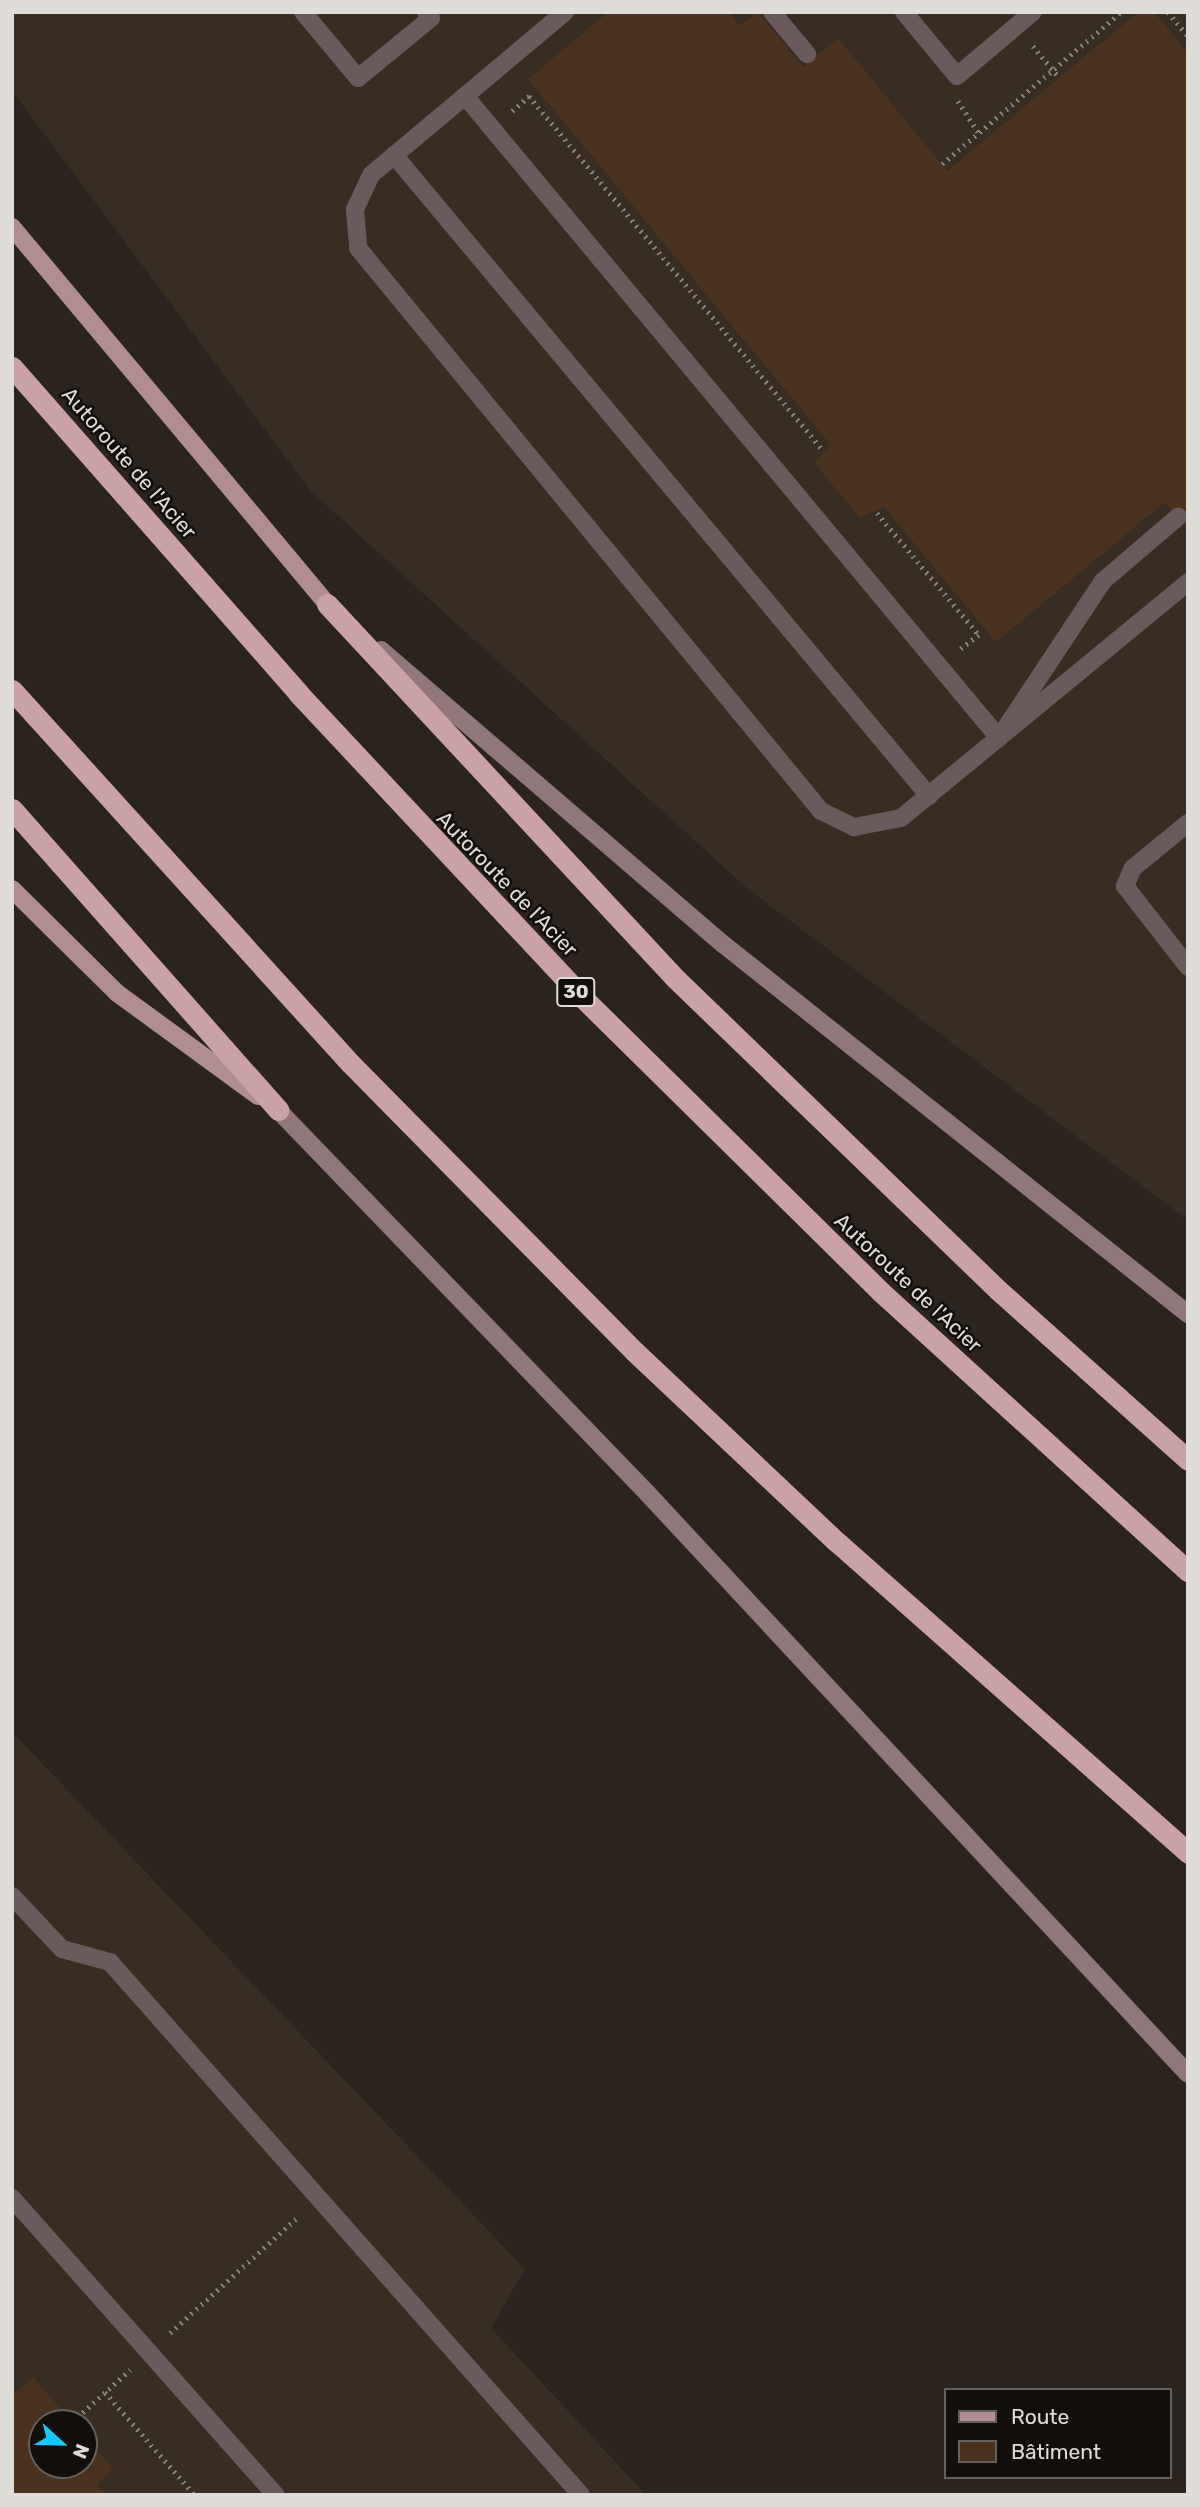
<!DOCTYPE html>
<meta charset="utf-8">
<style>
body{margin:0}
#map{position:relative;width:1200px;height:2507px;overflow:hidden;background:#2b241e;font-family:Rubik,sans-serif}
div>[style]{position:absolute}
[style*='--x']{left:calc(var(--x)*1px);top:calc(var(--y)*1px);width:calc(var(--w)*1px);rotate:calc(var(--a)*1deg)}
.built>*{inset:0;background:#382d23}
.building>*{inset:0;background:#4b321e}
.path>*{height:4.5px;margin-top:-2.25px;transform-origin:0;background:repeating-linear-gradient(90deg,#87817c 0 2px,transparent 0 7px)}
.lane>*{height:18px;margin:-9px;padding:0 9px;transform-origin:9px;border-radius:9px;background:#6a5a5b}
.secondary>*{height:18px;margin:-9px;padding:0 9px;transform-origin:9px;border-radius:9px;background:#917779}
.primary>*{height:18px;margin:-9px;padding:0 9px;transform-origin:9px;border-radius:9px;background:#af8d90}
.highway>*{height:21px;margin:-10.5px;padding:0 10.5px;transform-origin:10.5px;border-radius:10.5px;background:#caa1a4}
span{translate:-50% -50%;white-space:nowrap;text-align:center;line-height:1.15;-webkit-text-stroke:5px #110e0b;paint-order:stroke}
.shield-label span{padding:2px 5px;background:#110e0b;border:2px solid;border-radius:5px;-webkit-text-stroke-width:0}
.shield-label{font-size:19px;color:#e0dcd8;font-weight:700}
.street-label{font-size:21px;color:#e0dcd8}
.frame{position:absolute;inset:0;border:14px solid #e0dcd8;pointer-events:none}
.legend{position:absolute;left:944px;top:2388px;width:228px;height:91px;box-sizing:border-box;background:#110e0b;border:2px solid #64605d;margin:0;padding:9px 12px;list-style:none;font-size:21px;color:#e0dcd8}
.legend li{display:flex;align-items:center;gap:14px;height:35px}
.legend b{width:35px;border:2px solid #64605d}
.north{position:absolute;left:28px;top:2409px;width:70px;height:70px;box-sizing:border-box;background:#110e0b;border:2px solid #64605d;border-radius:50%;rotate:112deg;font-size:19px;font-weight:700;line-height:28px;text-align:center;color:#e0dcd8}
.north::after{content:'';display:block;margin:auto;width:24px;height:32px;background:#12cafb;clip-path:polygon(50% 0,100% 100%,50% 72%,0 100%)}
</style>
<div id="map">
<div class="built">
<i style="clip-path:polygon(12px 12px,1188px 12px,1188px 1220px,749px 890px,312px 492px,12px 91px)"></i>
<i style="clip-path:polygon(evenodd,12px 1732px,525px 2269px,491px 2328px,646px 2495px,12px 2495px,12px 1732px,42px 2423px,84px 2423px,84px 2465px,42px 2465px,42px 2423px)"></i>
</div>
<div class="building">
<i style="clip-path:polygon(608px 12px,729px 12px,740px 26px,758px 12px,803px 67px,838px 38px,947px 171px,1138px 12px,1154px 12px,1188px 53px,1188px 529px,1165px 502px,996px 642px,884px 507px,860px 518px,815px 464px,830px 444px,528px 79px)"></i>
<i style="clip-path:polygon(33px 2377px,73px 2423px,42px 2423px,42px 2465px,84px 2465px,84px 2436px,113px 2469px,97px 2485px,106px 2495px,12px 2495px,12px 2388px,16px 2392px)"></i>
</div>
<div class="path">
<i style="--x:1168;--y:12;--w:31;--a:50"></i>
<i style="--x:1033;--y:46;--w:40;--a:50"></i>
<i style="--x:958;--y:101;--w:38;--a:57"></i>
<i style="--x:512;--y:111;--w:23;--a:-41"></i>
<i style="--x:529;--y:96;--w:460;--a:50.3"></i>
<i style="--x:942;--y:164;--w:235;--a:-40.3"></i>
<i style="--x:877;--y:513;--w:159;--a:50.1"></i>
<i style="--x:979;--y:635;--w:23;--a:142"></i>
<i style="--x:170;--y:2333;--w:173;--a:-42.2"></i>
<i style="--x:105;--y:2392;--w:137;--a:48.9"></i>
<i style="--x:72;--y:2422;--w:78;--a:-41.9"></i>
</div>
<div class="lane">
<i style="--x:303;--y:12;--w:86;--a:50.2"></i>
<i style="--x:358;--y:78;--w:94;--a:-39.4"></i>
<i style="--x:431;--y:18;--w:8;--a:-130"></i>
<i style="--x:565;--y:12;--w:253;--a:140"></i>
<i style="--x:371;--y:175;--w:38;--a:115"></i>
<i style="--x:355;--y:210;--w:38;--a:85"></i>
<i style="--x:358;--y:248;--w:729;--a:50.57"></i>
<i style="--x:821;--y:811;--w:37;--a:26"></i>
<i style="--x:854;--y:827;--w:48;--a:-10.8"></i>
<i style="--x:901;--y:818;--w:372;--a:-39.4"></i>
<i style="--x:772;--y:12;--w:55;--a:50.2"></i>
<i style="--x:904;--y:12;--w:83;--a:50.4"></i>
<i style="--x:957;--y:76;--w:99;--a:-40.1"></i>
<i style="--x:465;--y:96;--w:835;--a:50.25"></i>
<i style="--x:999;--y:738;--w:188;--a:-56.5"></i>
<i style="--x:1103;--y:581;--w:99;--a:-40.5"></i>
<i style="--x:394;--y:155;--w:835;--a:50.15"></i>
<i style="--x:1188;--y:823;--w:71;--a:140.7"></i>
<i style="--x:1133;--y:868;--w:20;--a:114"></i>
<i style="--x:1125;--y:886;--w:103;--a:52.1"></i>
<i style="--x:12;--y:1896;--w:73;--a:46.7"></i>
<i style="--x:62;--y:1949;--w:50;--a:15.2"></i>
<i style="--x:110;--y:1962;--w:711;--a:48.53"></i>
<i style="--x:12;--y:2198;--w:397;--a:48.4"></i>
</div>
<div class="secondary">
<i style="--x:381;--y:650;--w:451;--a:40.7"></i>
<i style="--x:723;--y:944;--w:594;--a:38.51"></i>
<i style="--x:278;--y:1110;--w:533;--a:46.06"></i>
<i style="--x:648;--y:1494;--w:792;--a:47.05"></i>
</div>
<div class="primary">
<i style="--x:12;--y:227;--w:491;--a:50.1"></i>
<i style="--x:12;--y:889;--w:148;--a:44.7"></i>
<i style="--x:117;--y:993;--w:175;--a:36.1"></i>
</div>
<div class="highway">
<i style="--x:12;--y:367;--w:434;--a:48.7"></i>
<i style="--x:298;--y:693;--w:416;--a:46.9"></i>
<i style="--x:582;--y:997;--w:420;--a:44.6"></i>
<i style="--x:881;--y:1292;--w:415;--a:42.3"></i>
<i style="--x:327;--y:604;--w:512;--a:47.06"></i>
<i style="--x:676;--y:979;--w:448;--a:44"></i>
<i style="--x:998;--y:1290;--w:255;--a:41.8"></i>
<i style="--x:12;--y:690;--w:503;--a:47.82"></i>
<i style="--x:350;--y:1063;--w:404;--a:45.4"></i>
<i style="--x:634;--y:1351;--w:279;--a:43.3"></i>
<i style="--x:837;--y:1542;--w:469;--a:41.5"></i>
<i style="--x:12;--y:809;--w:402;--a:48.5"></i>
</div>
<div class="shield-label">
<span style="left:576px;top:992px">30</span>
</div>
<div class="street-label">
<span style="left:129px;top:463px;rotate:49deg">Autoroute de l'Acier</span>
<span style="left:507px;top:884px;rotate:46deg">Autoroute de l'Acier</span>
<span style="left:908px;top:1283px;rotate:43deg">Autoroute de l'Acier</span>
</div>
<div class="frame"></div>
<ul class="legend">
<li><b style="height:9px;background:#af8d90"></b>Route</li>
<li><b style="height:19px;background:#4b321e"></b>Bâtiment</li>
</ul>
<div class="north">N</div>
</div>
